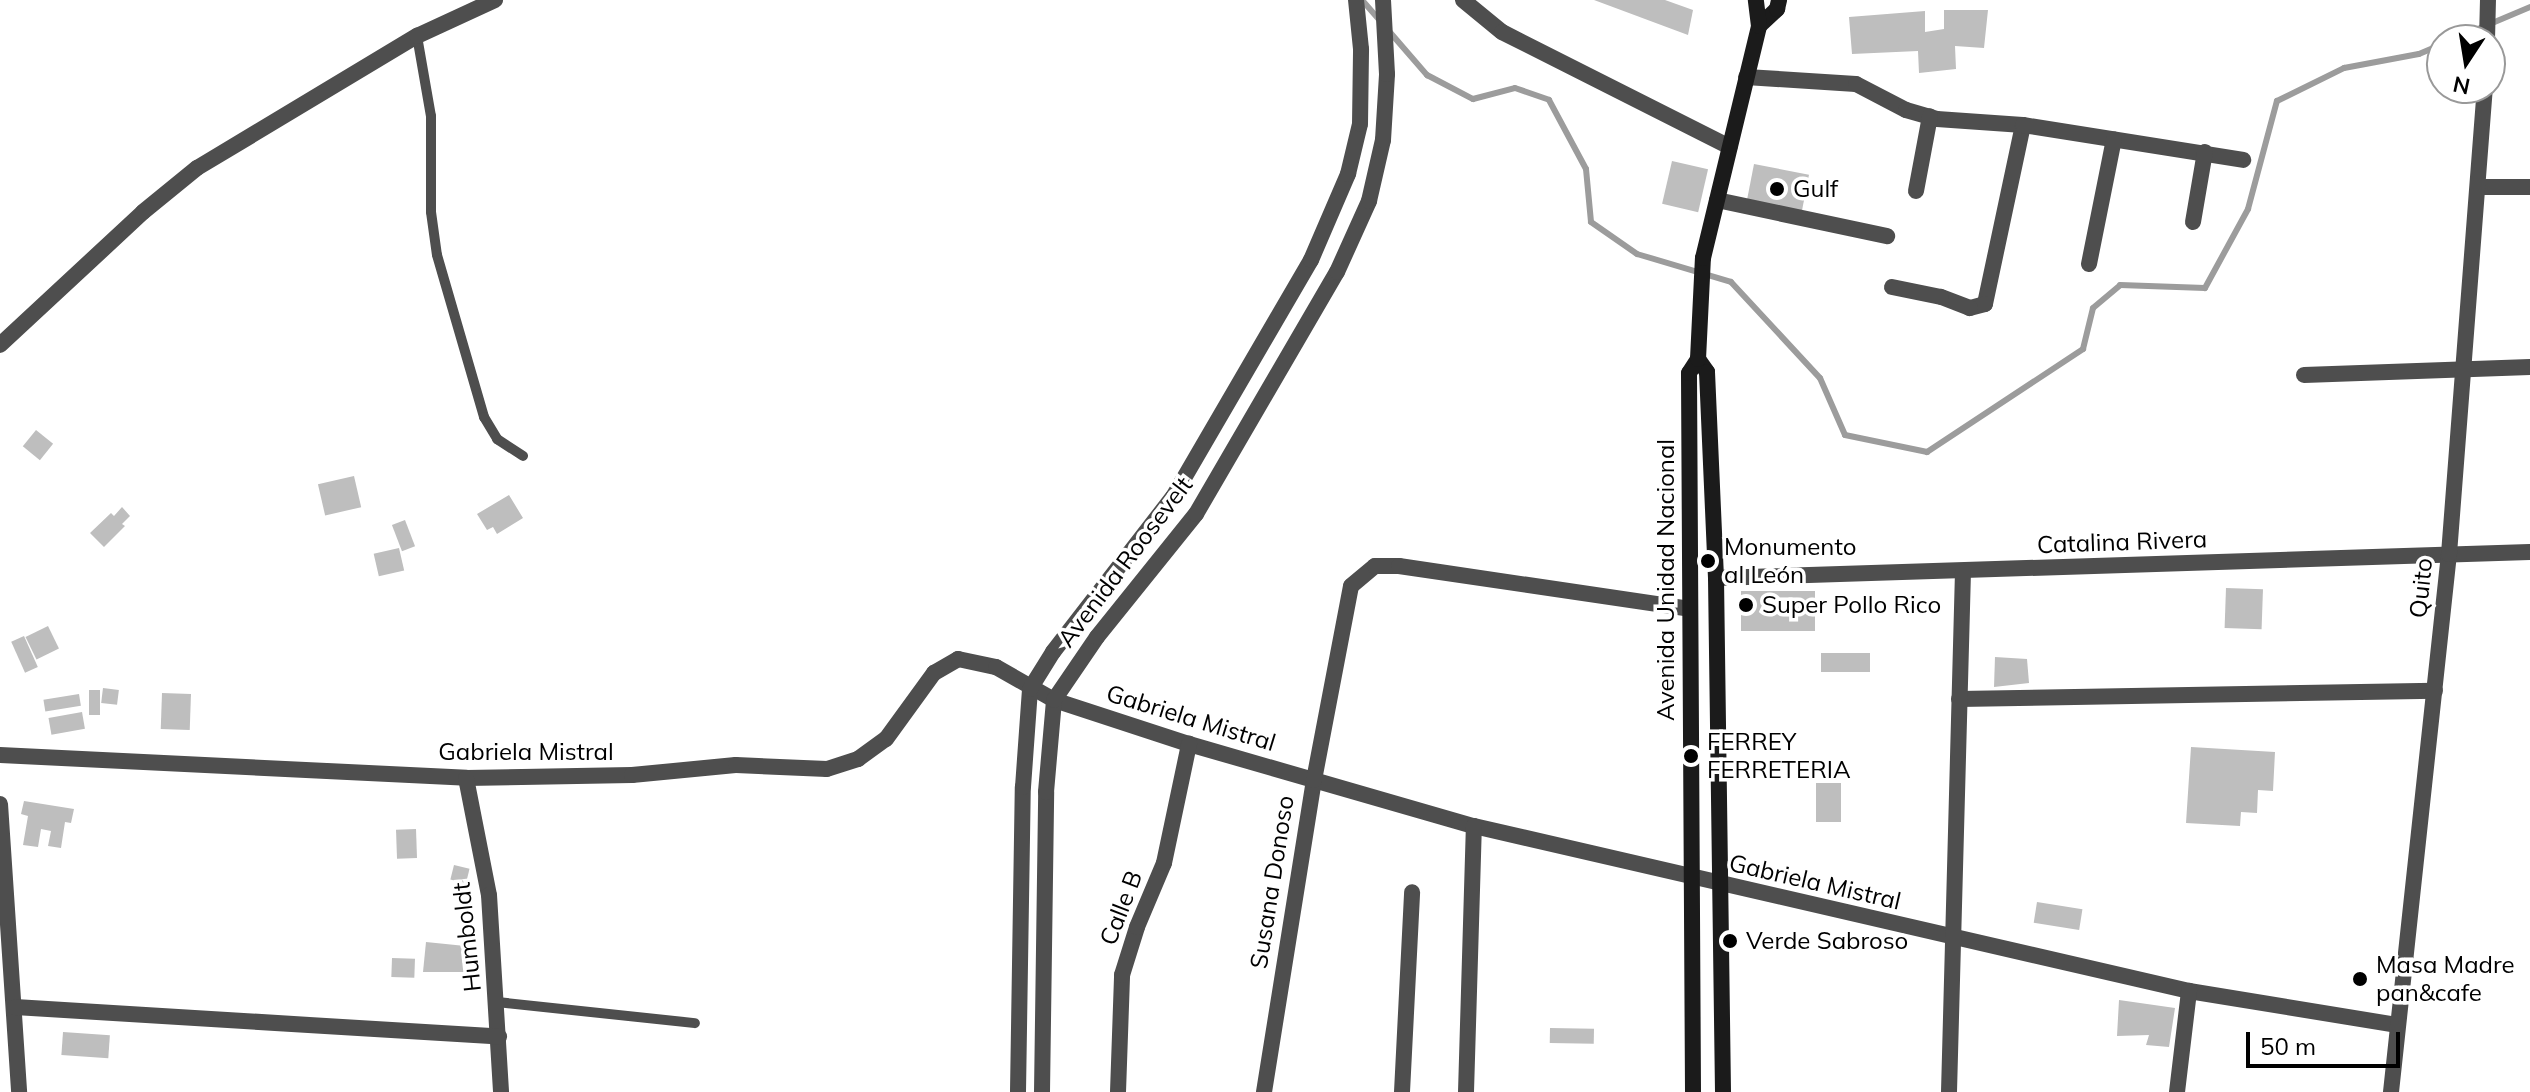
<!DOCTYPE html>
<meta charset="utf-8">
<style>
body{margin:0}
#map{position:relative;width:2530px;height:1092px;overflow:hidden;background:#fff;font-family:Mulish,sans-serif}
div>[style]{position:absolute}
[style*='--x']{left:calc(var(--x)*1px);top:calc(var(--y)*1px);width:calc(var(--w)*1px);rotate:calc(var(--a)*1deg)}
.stream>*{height:6px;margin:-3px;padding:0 3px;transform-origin:3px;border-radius:3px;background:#9c9c9c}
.building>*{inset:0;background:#bebebe;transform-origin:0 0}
.service>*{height:10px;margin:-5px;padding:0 5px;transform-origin:5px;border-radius:5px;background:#4e4e4e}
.minor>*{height:16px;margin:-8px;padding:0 8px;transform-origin:8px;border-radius:8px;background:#4e4e4e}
.tertiary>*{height:16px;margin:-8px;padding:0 8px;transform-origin:8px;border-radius:8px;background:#4e4e4e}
.secondary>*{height:16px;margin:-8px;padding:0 8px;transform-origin:8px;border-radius:8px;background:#1b1b1b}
.dots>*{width:22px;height:22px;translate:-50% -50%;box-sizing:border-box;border:4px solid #fff;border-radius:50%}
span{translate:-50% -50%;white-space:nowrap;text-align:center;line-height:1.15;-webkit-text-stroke:7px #fff;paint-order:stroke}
.poi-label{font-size:24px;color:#000}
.left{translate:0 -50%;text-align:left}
.street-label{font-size:24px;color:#000}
.north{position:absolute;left:2426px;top:24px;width:80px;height:80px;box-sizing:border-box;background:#fff;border:2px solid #999;border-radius:50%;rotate:192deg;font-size:22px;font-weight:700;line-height:32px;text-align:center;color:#000}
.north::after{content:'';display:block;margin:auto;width:28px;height:36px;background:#000;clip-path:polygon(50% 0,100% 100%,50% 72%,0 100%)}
.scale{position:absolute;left:2246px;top:1032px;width:154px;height:36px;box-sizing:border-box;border:4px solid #000;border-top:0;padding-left:10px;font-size:24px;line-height:28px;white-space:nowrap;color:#000;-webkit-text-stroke:6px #fff;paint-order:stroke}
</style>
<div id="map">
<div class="stream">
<i style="--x:1362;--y:0;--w:28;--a:49"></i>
<i style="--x:1388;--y:30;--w:60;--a:49.1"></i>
<i style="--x:1427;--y:75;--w:52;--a:27.6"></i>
<i style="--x:1473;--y:99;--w:43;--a:-14.7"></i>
<i style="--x:1515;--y:88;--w:36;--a:19"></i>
<i style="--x:1549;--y:100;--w:78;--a:61.8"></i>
<i style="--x:1586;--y:169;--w:53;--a:84.6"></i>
<i style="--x:1591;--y:222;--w:56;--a:34.8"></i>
<i style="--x:1637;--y:254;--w:98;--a:16.6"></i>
<i style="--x:1731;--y:282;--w:131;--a:47.2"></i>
<i style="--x:1820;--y:378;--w:62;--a:66.3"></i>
<i style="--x:1845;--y:435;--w:84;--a:11.7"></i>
<i style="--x:1927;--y:452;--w:187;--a:-33.4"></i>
<i style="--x:2083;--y:349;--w:42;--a:-76.3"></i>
<i style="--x:2093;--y:308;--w:35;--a:-40"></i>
<i style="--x:2120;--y:285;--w:85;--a:2"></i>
<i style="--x:2205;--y:288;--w:90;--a:-61.4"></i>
<i style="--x:2248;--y:209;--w:112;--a:-75"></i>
<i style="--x:2277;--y:101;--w:75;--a:-26.2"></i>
<i style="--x:2344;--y:68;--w:76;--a:-10.6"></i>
<i style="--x:2419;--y:54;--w:25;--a:-23"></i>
<i style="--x:2452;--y:40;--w:85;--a:-22.9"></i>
</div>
<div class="building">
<i style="clip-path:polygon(1594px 0,1665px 0,1693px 10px,1688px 35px)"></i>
<i style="clip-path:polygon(1944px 10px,1988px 10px,1984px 48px,1955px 46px,1956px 69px,1919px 73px,1918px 51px,1852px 54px,1849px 17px,1925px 11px,1925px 32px,1944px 29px)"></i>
<i style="left:1672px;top:161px;width:37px;height:44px;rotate:13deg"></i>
<i style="left:1754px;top:164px;width:56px;height:39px;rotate:11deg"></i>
<i style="left:36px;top:430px;width:22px;height:21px;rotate:39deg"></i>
<i style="left:354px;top:476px;width:32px;height:37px;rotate:77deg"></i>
<i style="clip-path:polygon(509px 495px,523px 518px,497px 534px,493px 527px,487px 530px,477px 514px)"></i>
<i style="clip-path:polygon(122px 507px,130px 516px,122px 524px,125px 526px,104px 547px,90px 533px,111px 513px,114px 516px)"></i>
<i style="left:405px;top:520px;width:28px;height:14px;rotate:69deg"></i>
<i style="left:399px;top:548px;width:23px;height:26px;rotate:77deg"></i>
<i style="left:2226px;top:588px;width:37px;height:40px;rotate:2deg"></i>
<i style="left:1741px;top:591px;width:74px;height:40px"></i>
<i style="left:48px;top:626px;width:25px;height:25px;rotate:64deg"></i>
<i style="left:24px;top:636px;width:34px;height:14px;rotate:66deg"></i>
<i style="left:1870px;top:653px;width:19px;height:49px;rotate:90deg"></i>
<i style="clip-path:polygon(1995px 657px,2027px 659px,2029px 683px,1994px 687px)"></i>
<i style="left:103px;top:688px;width:16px;height:15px;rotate:7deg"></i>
<i style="left:89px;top:690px;width:11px;height:25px"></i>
<i style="left:162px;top:693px;width:29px;height:36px;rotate:2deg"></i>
<i style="left:79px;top:694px;width:12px;height:36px;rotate:81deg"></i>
<i style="left:82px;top:712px;width:17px;height:34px;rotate:80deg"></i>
<i style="clip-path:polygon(2191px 747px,2275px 752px,2273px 791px,2258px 790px,2257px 813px,2241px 812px,2240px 826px,2186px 823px)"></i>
<i style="left:1816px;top:783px;width:25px;height:39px"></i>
<i style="clip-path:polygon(24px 801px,74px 809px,71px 823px,65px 822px,61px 848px,48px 846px,51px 831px,41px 829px,38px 847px,23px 845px,28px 816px,21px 814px)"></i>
<i style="left:416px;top:829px;width:29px;height:20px;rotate:88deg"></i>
<i style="left:454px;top:865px;width:16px;height:15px;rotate:14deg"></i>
<i style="left:2037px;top:902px;width:46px;height:21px;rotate:9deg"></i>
<i style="clip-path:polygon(426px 942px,475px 947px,472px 972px,423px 972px)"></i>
<i style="left:392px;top:958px;width:23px;height:19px;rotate:2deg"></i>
<i style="clip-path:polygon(2119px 1000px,2175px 1008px,2169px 1047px,2146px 1045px,2149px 1035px,2117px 1036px)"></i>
<i style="left:1550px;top:1028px;width:44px;height:15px;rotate:1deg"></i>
<i style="left:63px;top:1032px;width:47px;height:23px;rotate:4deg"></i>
</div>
<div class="service">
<i style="--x:417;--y:36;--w:81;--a:80.1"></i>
<i style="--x:431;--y:116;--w:96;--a:90"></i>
<i style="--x:431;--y:212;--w:43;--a:82.1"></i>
<i style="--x:437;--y:255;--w:169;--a:73.8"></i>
<i style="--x:484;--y:417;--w:26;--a:59"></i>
<i style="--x:497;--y:439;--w:31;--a:33"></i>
<i style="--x:497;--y:1002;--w:199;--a:6.1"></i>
</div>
<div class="minor">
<i style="--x:1463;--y:0;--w:50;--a:39.4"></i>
<i style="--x:1502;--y:32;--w:255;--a:26.8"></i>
<i style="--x:1746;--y:77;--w:110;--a:3.6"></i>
<i style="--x:1856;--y:84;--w:56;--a:27.5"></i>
<i style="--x:1906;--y:110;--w:32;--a:16"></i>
<i style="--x:1937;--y:119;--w:86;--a:4"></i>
<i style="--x:2023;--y:125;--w:183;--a:102"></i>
<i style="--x:1985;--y:304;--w:16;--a:165"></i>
<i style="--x:1970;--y:308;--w:31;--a:-159"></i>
<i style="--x:1941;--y:297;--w:50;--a:-168.5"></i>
<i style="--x:2023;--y:125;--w:223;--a:9"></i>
<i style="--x:2479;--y:187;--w:51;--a:0"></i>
<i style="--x:1916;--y:191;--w:76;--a:-79.4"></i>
<i style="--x:1717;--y:200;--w:174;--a:12"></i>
<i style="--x:2193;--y:222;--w:71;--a:-80.3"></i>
<i style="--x:2089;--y:264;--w:127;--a:-78.7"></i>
<i style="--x:0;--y:345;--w:195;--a:-42.9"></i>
<i style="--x:143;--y:212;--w:70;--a:-39.2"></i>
<i style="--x:197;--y:168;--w:257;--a:-31"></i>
<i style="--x:417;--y:36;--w:86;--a:-24.8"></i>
<i style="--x:2304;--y:375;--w:226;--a:-2"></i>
<i style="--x:1716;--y:578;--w:814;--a:-1.83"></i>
<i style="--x:1959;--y:699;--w:476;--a:-1"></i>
<i style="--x:0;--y:755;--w:467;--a:2.8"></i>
<i style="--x:466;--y:778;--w:166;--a:-1"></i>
<i style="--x:632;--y:775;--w:104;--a:-5.5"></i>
<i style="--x:736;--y:765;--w:91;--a:2.5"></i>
<i style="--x:827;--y:769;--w:33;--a:-18"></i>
<i style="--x:858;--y:759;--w:34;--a:-36"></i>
<i style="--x:886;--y:739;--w:82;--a:-54"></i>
<i style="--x:934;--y:673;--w:28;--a:-30"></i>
<i style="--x:958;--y:659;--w:39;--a:12"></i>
<i style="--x:996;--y:667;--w:67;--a:29.6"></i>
<i style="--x:1054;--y:700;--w:142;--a:18.1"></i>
<i style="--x:1189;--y:744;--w:297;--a:16.1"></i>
<i style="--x:1474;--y:826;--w:734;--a:12.99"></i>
<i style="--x:2189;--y:991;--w:210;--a:9.3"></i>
<i style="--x:466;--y:778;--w:119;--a:78.9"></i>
<i style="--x:489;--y:895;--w:197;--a:86.5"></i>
<i style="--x:0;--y:804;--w:289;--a:86.2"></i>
<i style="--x:15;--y:1007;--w:485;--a:3.5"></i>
<i style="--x:1118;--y:1092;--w:117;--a:-88"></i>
<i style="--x:1122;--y:975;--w:50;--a:-72.6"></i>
<i style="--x:1137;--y:927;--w:69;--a:-67.1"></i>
<i style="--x:1164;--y:863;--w:122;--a:-78.1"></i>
<i style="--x:1264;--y:1092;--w:316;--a:-80.9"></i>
<i style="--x:1314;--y:780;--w:197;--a:-79.2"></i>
<i style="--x:1351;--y:586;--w:31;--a:-40"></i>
<i style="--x:1375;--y:566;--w:24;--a:0"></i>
<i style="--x:1399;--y:566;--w:294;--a:8.4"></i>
<i style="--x:1402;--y:1092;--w:200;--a:-87.1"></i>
<i style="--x:1466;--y:1092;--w:266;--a:-88.3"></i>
<i style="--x:1949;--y:1092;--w:520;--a:-88.46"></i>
<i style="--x:2177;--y:1092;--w:102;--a:-83.2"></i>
</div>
<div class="tertiary">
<i style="--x:2487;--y:40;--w:40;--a:-88.6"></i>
<i style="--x:1018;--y:1092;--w:305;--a:-89.1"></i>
<i style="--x:1023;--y:787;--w:98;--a:-85.9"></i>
<i style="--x:1030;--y:689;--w:44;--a:-58.1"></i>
<i style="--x:1053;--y:652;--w:196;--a:-52.3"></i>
<i style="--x:1173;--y:497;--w:274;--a:-59.8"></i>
<i style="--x:1311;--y:260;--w:94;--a:-66.7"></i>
<i style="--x:1348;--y:174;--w:51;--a:-76.5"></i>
<i style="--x:1360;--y:124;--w:75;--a:-89.2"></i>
<i style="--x:1361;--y:49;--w:49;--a:-95.8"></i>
<i style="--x:1042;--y:1092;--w:300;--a:-89.2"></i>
<i style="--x:1046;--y:792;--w:92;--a:-85"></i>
<i style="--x:1054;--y:700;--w:76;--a:-55.7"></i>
<i style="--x:1097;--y:637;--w:158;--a:-51.2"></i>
<i style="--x:1196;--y:514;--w:280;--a:-59.8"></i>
<i style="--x:1337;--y:272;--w:78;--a:-65.7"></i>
<i style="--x:1369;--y:201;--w:63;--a:-77.1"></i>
<i style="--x:1383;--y:140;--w:66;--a:-86.5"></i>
<i style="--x:1387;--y:74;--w:74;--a:-93.1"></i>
<i style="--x:2391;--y:1092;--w:541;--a:-83.85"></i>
<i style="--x:2449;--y:554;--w:467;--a:-85.6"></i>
</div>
<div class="secondary">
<i style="--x:1759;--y:26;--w:25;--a:-43"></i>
<i style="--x:1777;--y:9;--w:9;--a:-77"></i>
<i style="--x:1698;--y:359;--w:16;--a:55"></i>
<i style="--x:1707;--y:372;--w:206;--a:87.5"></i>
<i style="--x:1716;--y:578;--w:514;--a:89.22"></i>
<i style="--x:1693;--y:1092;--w:719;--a:-90.32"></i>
<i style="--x:1689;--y:373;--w:17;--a:-57"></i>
<i style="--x:1698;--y:359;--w:101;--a:-87.2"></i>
<i style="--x:1703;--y:258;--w:239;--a:-76.4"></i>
<i style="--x:1759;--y:26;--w:26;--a:-97"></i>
</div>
<div class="dots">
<i style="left:1777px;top:189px;background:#000"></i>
<i style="left:1708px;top:561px;background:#000"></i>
<i style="left:1746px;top:605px;background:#000"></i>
<i style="left:1691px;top:756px;background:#000"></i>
<i style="left:1730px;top:941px;background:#000"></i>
<i style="left:2360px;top:979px;background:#000"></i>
</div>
<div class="poi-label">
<span class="left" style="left:1793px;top:189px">Gulf</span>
<span class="left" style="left:1724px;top:561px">Monumento<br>al León</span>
<span class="left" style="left:1762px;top:605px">Super Pollo Rico</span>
<span class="left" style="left:1707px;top:756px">FERREY<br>FERRETERIA</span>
<span class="left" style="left:1746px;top:941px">Verde Sabroso</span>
<span class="left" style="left:2376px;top:979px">Masa Madre<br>pan&amp;cafe</span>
</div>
<div class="street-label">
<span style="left:2122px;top:542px;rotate:-2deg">Catalina Rivera</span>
<span style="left:1125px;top:562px;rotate:-53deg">Avenida Roosevelt</span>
<span style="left:1666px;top:580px;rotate:-90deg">Avenida Unidad Nacional</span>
<span style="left:2421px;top:588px;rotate:-84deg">Quito</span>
<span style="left:1191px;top:718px;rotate:17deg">Gabriela Mistral</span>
<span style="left:526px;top:752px">Gabriela Mistral</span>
<span style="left:1272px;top:882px;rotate:-81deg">Susana Donoso</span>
<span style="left:1815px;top:882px;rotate:13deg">Gabriela Mistral</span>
<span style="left:1121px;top:908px;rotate:-69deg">Calle B</span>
<span style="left:467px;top:937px;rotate:-96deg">Humboldt</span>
</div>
<div class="north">N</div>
<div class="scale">50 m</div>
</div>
